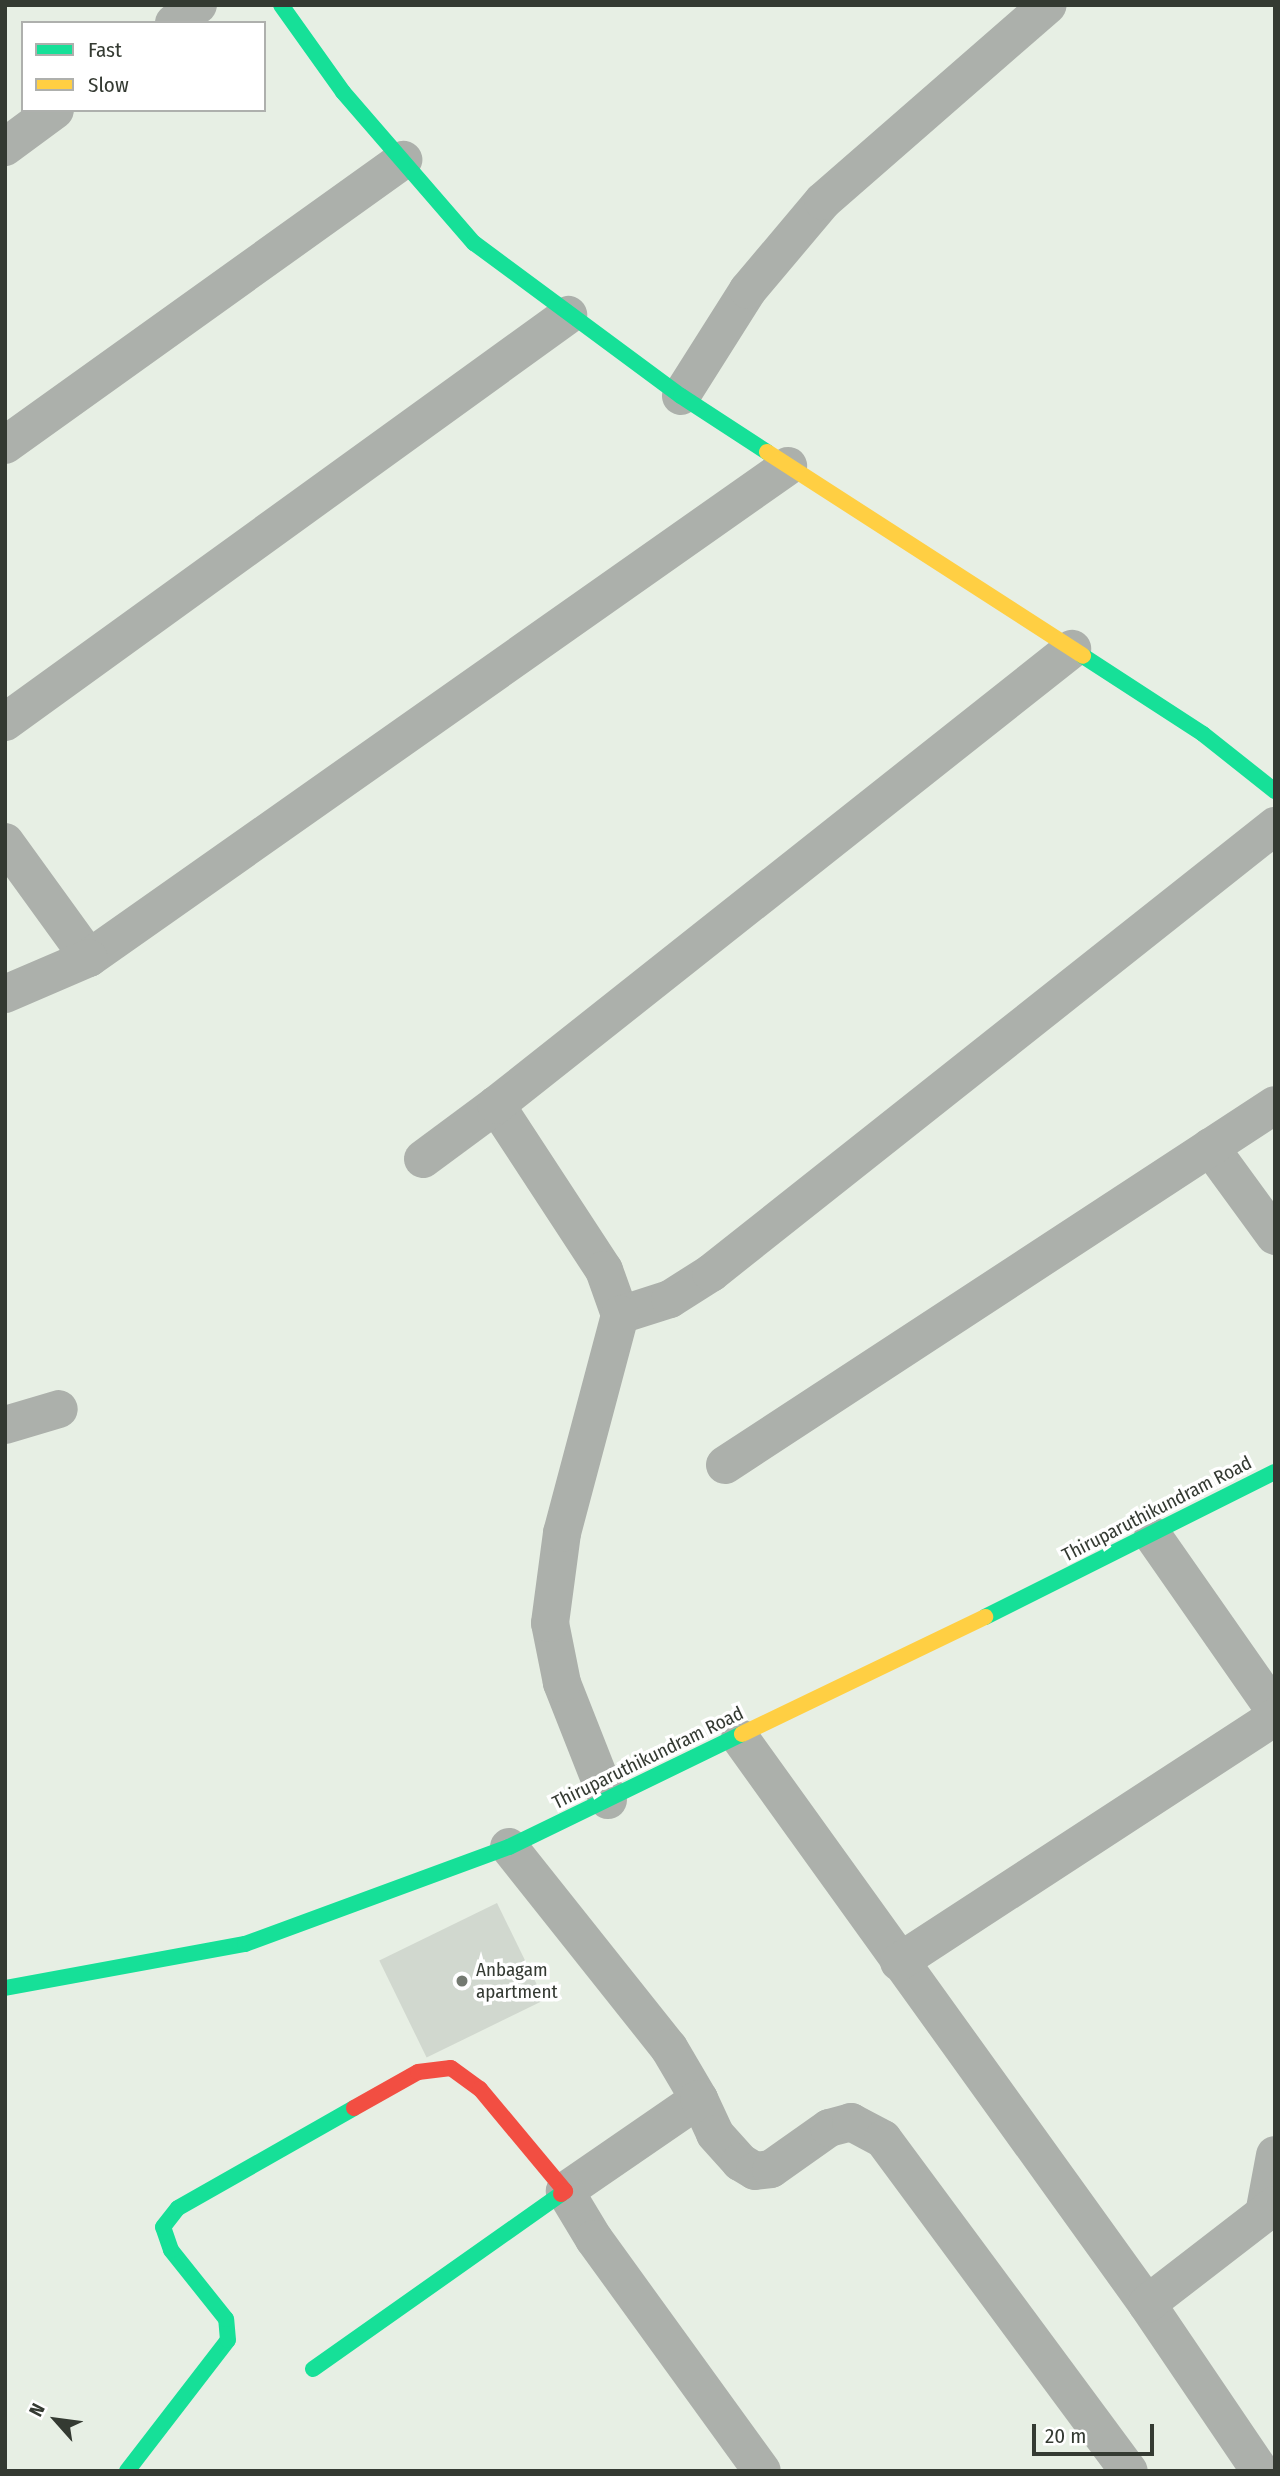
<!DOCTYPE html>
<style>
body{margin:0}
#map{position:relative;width:1280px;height:2476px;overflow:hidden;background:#e7efe4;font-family:"Fira Sans Condensed",sans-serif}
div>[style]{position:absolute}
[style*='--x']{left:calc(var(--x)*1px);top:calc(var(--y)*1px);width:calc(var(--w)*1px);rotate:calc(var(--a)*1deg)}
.building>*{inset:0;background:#d1d8cf;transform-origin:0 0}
.street>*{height:38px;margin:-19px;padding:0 19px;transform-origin:19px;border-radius:19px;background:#acb0ab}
.fast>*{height:16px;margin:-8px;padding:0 8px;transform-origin:8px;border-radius:8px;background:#16e098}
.slow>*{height:16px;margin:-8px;padding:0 8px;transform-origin:8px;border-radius:8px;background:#ffcf43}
.jam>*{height:16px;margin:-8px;padding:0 8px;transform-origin:8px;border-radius:8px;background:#f24e42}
.dots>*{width:19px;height:19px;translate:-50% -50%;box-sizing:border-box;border:4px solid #fff;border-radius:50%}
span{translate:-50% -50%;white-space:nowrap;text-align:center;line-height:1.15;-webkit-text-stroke:7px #fff;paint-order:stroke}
.street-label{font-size:19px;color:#343a32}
.poi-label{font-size:19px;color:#343a32}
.left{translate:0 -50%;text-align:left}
.frame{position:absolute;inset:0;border:7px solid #343a32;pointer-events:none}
.legend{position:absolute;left:21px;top:21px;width:245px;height:91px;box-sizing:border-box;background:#fff;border:2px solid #aeb0ad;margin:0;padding:9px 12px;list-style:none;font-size:21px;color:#343a32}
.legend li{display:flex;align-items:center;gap:14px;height:35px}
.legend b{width:35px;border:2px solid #aeb0ad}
.north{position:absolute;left:21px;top:2385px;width:70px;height:70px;-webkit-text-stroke:5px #fff;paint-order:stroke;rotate:298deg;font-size:19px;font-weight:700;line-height:28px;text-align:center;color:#343a32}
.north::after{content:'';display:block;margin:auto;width:24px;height:32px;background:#343a32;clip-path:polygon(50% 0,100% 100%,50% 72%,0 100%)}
.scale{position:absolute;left:1032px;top:2424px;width:122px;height:32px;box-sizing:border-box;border:4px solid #343a32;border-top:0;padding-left:9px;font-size:21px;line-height:24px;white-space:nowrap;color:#343a32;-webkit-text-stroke:5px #fff;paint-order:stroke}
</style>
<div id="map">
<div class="building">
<i style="left:497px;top:1903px;width:108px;height:131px;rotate:64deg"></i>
</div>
<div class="street">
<i style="--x:174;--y:23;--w:30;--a:-37"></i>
<i style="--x:5;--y:147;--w:62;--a:-36.5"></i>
<i style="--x:681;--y:396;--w:125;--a:-57.7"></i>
<i style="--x:748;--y:290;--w:116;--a:-49.9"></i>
<i style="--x:823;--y:201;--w:298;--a:-41.1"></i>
<i style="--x:5;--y:445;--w:490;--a:-35.6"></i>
<i style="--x:5;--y:722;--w:695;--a:-35.86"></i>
<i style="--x:5;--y:842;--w:143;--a:54.1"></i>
<i style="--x:89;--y:958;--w:855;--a:-35.14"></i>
<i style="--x:5;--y:994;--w:91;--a:-23.2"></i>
<i style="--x:496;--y:1105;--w:197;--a:56.8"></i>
<i style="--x:604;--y:1270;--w:48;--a:70.4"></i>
<i style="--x:620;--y:1315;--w:52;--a:-17.7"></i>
<i style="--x:670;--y:1299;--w:49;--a:-32.4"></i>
<i style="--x:711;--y:1273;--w:720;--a:-38.4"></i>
<i style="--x:1210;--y:1147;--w:110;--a:53.9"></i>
<i style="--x:423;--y:1159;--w:91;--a:-36.5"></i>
<i style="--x:496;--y:1105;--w:735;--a:-38.37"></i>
<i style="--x:5;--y:1425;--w:56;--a:-16.5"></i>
<i style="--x:725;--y:1465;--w:657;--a:-33.21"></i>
<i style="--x:1153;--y:1536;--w:213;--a:55.1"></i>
<i style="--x:740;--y:1738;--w:697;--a:54.28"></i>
<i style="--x:1147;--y:2304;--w:202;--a:55.9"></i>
<i style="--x:608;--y:1800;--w:126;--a:-111.5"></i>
<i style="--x:562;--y:1683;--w:61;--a:-101.3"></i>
<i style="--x:550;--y:1623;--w:91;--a:-82.4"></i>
<i style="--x:562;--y:1533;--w:226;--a:-75.1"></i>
<i style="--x:509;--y:1847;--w:257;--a:51.5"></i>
<i style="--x:669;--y:2048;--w:59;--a:59.5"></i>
<i style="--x:699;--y:2099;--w:163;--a:145.5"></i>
<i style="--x:565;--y:2191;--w:56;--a:58.9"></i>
<i style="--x:594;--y:2239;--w:286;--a:54.1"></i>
<i style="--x:899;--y:1962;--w:449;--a:-33.1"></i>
<i style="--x:699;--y:2099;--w:38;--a:65"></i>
<i style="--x:715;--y:2134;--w:38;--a:48"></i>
<i style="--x:740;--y:2162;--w:17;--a:31"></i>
<i style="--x:755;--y:2171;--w:16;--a:-7"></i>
<i style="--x:771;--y:2169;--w:71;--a:-35.3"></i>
<i style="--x:829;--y:2128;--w:23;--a:-15"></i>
<i style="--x:851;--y:2122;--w:36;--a:28"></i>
<i style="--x:883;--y:2139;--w:413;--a:53.5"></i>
<i style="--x:1264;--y:2214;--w:60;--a:-79.4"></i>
<i style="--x:1147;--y:2304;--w:162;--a:-37.7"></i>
</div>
<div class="fast">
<i style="--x:281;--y:5;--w:107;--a:54.5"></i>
<i style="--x:343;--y:92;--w:200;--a:49.1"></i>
<i style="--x:474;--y:243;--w:257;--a:36.5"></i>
<i style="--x:681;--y:396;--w:103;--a:33.1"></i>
<i style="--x:1083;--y:656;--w:143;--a:33"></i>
<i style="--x:1203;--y:734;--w:92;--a:38.4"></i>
<i style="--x:985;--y:1617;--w:324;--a:-26.6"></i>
<i style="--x:5;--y:1988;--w:244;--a:-10.4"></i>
<i style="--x:245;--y:1944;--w:281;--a:-20.2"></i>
<i style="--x:509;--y:1847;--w:259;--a:-25.9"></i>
<i style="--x:313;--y:2369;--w:304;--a:-35.2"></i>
<i style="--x:127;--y:2471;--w:165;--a:-52.4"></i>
<i style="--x:228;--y:2340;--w:21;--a:-95"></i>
<i style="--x:226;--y:2319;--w:88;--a:-128.6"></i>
<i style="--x:171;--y:2250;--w:24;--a:-109"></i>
<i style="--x:163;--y:2227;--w:24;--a:-52"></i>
<i style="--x:178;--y:2208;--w:202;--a:-29.6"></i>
</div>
<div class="slow">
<i style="--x:767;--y:452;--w:376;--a:32.8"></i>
<i style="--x:742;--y:1734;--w:270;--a:-25.7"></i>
</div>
<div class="jam">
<i style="--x:354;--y:2108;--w:73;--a:-29.4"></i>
<i style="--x:418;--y:2072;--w:33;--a:-7"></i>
<i style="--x:451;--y:2068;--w:36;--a:36"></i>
<i style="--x:480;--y:2089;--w:133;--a:50.2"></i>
<i style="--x:565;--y:2191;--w:5;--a:143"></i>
</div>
<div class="dots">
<i style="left:462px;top:1981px;background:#737970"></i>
</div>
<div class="street-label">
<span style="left:1157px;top:1509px;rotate:-27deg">Thiruparuthikundram Road</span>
<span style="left:648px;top:1758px;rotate:-26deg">Thiruparuthikundram Road</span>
</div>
<div class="poi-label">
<span class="left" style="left:476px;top:1981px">Anbagam<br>apartment</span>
</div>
<div class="frame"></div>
<ul class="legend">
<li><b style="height:9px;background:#16e098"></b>Fast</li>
<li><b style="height:9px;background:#ffcf43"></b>Slow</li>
</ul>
<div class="north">N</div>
<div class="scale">20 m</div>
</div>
